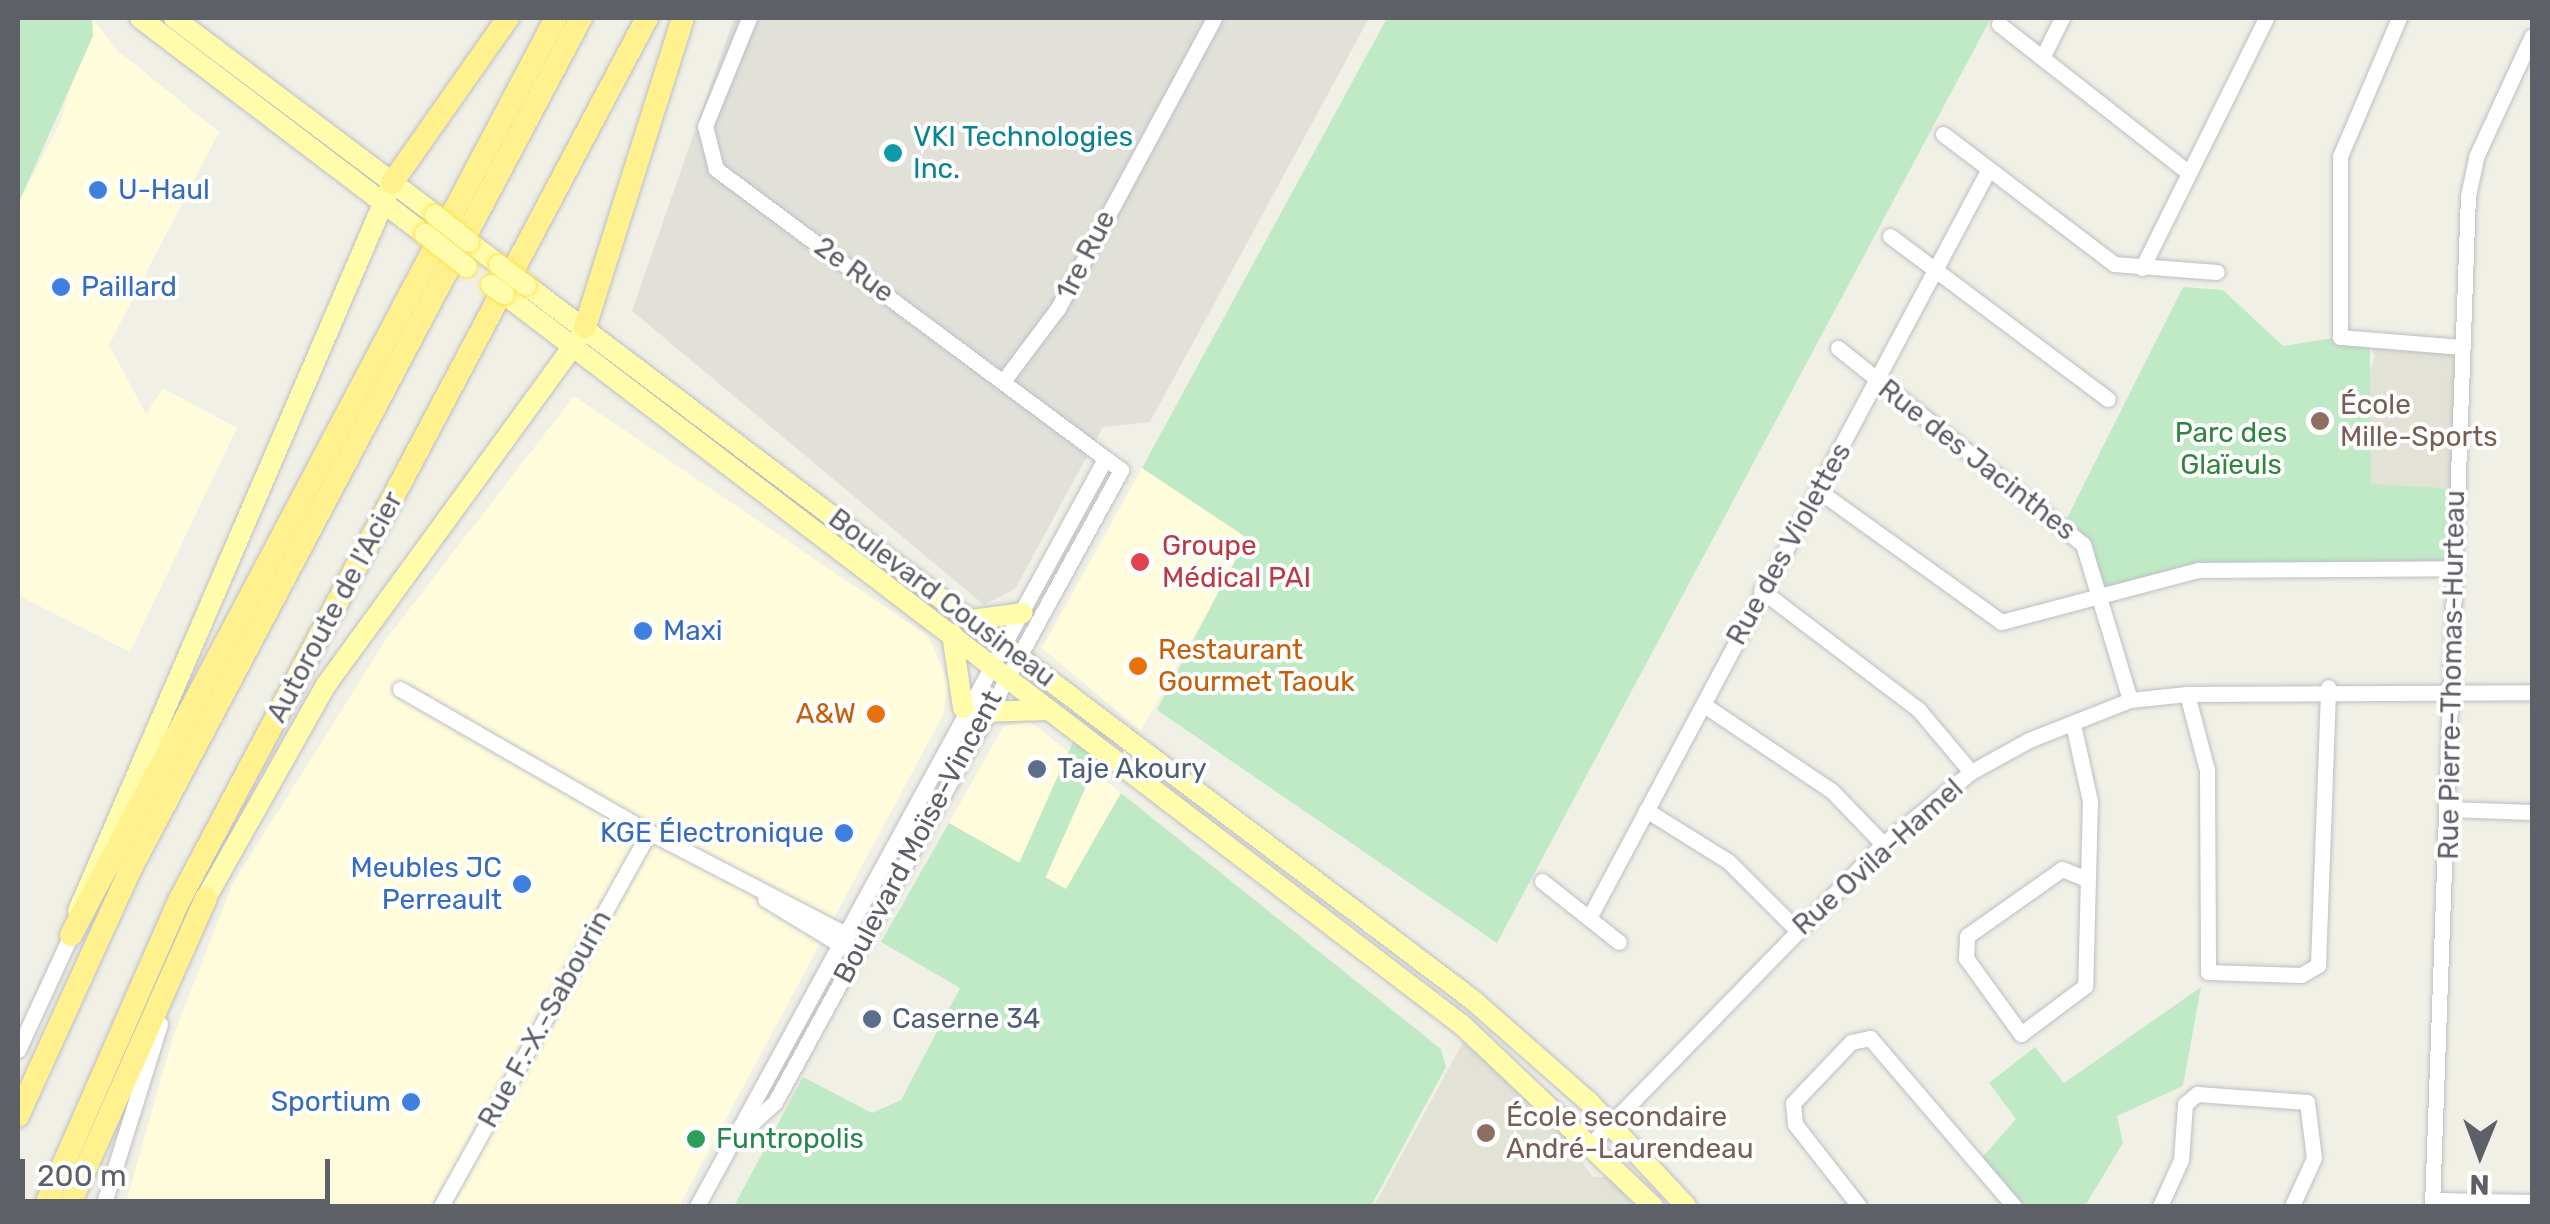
<!DOCTYPE html>
<meta charset="utf-8">
<style>
body{margin:0}
#map{position:relative;width:2550px;height:1224px;overflow:hidden;background:#f1f0e6;font-family:Rubik,sans-serif}
div>[style]{position:absolute}
[style*='--x']{left:calc(var(--x)*1px);top:calc(var(--y)*1px);width:calc(var(--w)*1px);rotate:calc(var(--a)*1deg)}
.commercial>*{inset:0;background:#fffcdc}
.industrial>*{inset:0;background:#e1e1da}
.education>*{inset:0;background:#e3e2d6}
.green>*{inset:0;background:#c0eac6;transform-origin:0 0}
.roads{filter:drop-shadow(0 0 2px #bdbec5) drop-shadow(0 0 2px #bdbec5)}
.minor>*{height:15px;margin:-7.5px;padding:0 7.5px;transform-origin:7.5px;border-radius:7.5px;background:#fff}
.major>*{height:20px;margin:-10px;padding:0 10px;transform-origin:10px;border-radius:10px;background:#fffdac}
.highway>*{height:22px;margin:-11px;padding:0 11px;transform-origin:11px;border-radius:11px;background:#fff28e}
.bridges{filter:drop-shadow(0 0 2px #fce453) drop-shadow(0 0 2px #fce453)}
.major-bridge>*{height:20px;margin:-10px;padding:0 10px;transform-origin:10px;border-radius:10px;background:#fffdac}
.dots>*{width:28px;height:28px;translate:-50% -50%;box-sizing:border-box;border:5px solid #fff;border-radius:50%}
span{translate:-50% -50%;white-space:nowrap;text-align:center;line-height:1.15;-webkit-text-stroke:8px #fff;paint-order:stroke}
.culture-label{font-size:28px;color:#0d838f}
.left{translate:0 -50%;text-align:left}
.shop-label{font-size:28px;color:#366cbe}
.right{translate:-100% -50%;text-align:right}
.street-label{font-size:28px;color:#5d6067}
.education-label{font-size:28px;color:#785e54}
.park-label{font-size:28px;color:#2f853f}
.health-label{font-size:28px;color:#be3a42}
.food-label{font-size:28px;color:#c56008}
.service-label{font-size:28px;color:#4e5e75}
.leisure-label{font-size:28px;color:#27864d}
.frame{position:absolute;inset:0;border:20px solid #5d6067;pointer-events:none}
.north{position:absolute;left:2430px;top:1104px;width:100px;height:100px;-webkit-text-stroke:8px #fff;paint-order:stroke;rotate:181deg;font-size:28px;font-weight:700;line-height:40px;text-align:center;color:#5d6067}
.north::after{content:'';display:block;margin:auto;width:35px;height:45px;background:#5d6067;clip-path:polygon(50% 0,100% 100%,50% 72%,0 100%)}
.scale{position:absolute;left:20px;top:1159px;width:310px;height:45px;box-sizing:border-box;border:5px solid #5d6067;border-top:0;padding-left:12px;font-size:30px;line-height:35px;white-space:nowrap;color:#5d6067;-webkit-text-stroke:8px #fff;paint-order:stroke}
</style>
<div id="map">
<div class="commercial">
<i style="clip-path:polygon(92px 18px,118px 51px,219px 132px,109px 345px,146px 414px,163px 388px,237px 428px,130px 652px,18px 595px,18px 204px,59px 125px)"></i>
<i style="clip-path:polygon(574px 396px,928px 636px,949px 683px,942px 717px,679px 1206px,125px 1206px,174px 1034px,233px 883px,387px 638px)"></i>
<i style="clip-path:polygon(1142px 468px,1248px 538px,1141px 731px,1042px 648px)"></i>
<i style="clip-path:polygon(1029px 721px,1121px 793px,1066px 889px,949px 823px,1003px 727px)"></i>
</div>
<div class="industrial">
<i style="clip-path:polygon(734px 18px,1369px 18px,1150px 422px,1103px 427px,1015px 589px,984px 605px,632px 311px)"></i>
</div>
<div class="education">
<i style="clip-path:polygon(2370px 346px,2461px 347px,2457px 489px,2308px 559px,2375px 356px)"></i>
<i style="clip-path:polygon(1463px 1042px,1553px 1120px,1593px 1177px,1610px 1177px,1634px 1206px,1374px 1206px)"></i>
</div>
<div class="green">
<i style="clip-path:polygon(18px 18px,92px 18px,93px 36px,18px 204px)"></i>
<i style="clip-path:polygon(1387px 18px,1991px 18px,1497px 943px,1157px 710px,1247px 538px,1142px 468px)"></i>
<i style="clip-path:polygon(2183px 287px,2223px 290px,2283px 346px,2340px 337px,2370px 346px,2371px 484px,2457px 489px,2454px 568px,2314px 563px,2098px 589px,2093px 563px,2063px 526px)"></i>
<i style="clip-path:polygon(593px 348px,932px 602px,931px 604px,901px 587px)"></i>
<i style="left:1081px;top:724px;width:30px;height:522px;rotate:24deg"></i>
<i style="clip-path:polygon(1121px 793px,1441px 1049px,1446px 1067px,1371px 1206px,734px 1206px,803px 1077px,872px 1113px,901px 1100px,960px 988px,881px 942px,949px 823px,1066px 889px)"></i>
<i style="clip-path:polygon(2201px 987px,2183px 1086px,2117px 1116px,2123px 1143px,2085px 1206px,2025px 1206px,1979px 1161px,2016px 1119px,1989px 1083px,2035px 1047px,2064px 1083px)"></i>
</div>
<div class="roads">
<div class="minor">
<i style="--x:2399;--y:18;--w:150;--a:113.1"></i>
<i style="--x:2340;--y:156;--w:181;--a:90"></i>
<i style="--x:2340;--y:337;--w:121;--a:4.7"></i>
<i style="--x:1999;--y:24;--w:236;--a:38.1"></i>
<i style="--x:2042;--y:58;--w:45;--a:-63.4"></i>
<i style="--x:1943;--y:134;--w:215;--a:37.2"></i>
<i style="--x:2114;--y:264;--w:103;--a:4.4"></i>
<i style="--x:1890;--y:236;--w:272;--a:36.8"></i>
<i style="--x:2142;--y:268;--w:279;--a:-63.6"></i>
<i style="--x:1838;--y:348;--w:314;--a:38.7"></i>
<i style="--x:2083;--y:544;--w:163;--a:73.2"></i>
<i style="--x:1004;--y:380;--w:90;--a:-53.1"></i>
<i style="--x:1058;--y:308;--w:329;--a:-61.7"></i>
<i style="--x:1819;--y:491;--w:224;--a:35.7"></i>
<i style="--x:2001;--y:622;--w:204;--a:-14.8"></i>
<i style="--x:2198;--y:570;--w:256;--a:-0.4"></i>
<i style="--x:1761;--y:590;--w:197;--a:37.2"></i>
<i style="--x:1918;--y:709;--w:82;--a:49.9"></i>
<i style="--x:400;--y:689;--w:287;--a:29.9"></i>
<i style="--x:2187;--y:694;--w:79;--a:75.3"></i>
<i style="--x:2207;--y:770;--w:202;--a:89.7"></i>
<i style="--x:2208;--y:972;--w:93;--a:1.8"></i>
<i style="--x:2301;--y:975;--w:20;--a:-30"></i>
<i style="--x:2318;--y:965;--w:278;--a:-87.9"></i>
<i style="--x:1704;--y:705;--w:154;--a:33.9"></i>
<i style="--x:1832;--y:791;--w:74;--a:46.1"></i>
<i style="--x:2073;--y:724;--w:79;--a:77.6"></i>
<i style="--x:2090;--y:801;--w:185;--a:91.5"></i>
<i style="--x:2085;--y:986;--w:80;--a:143.1"></i>
<i style="--x:2021;--y:1034;--w:94;--a:-125.9"></i>
<i style="--x:1966;--y:958;--w:22;--a:-87"></i>
<i style="--x:1967;--y:936;--w:116;--a:-35.2"></i>
<i style="--x:2062;--y:869;--w:24;--a:22"></i>
<i style="--x:2449;--y:809;--w:83;--a:2.1"></i>
<i style="--x:1646;--y:810;--w:97;--a:31.9"></i>
<i style="--x:1728;--y:861;--w:96;--a:45"></i>
<i style="--x:1542;--y:881;--w:98;--a:38.4"></i>
<i style="--x:765;--y:899;--w:92;--a:31.3"></i>
<i style="--x:1589;--y:918;--w:849;--a:-61.9"></i>
<i style="--x:18;--y:1050;--w:127;--a:-65.3"></i>
<i style="--x:732;--y:1142;--w:59;--a:-42.9"></i>
<i style="--x:775;--y:1102;--w:721;--a:-61.3"></i>
<i style="--x:1121;--y:470;--w:505;--a:-143.38"></i>
<i style="--x:716;--y:169;--w:44;--a:-104.3"></i>
<i style="--x:705;--y:126;--w:117;--a:-67.8"></i>
<i style="--x:1593;--y:1142;--w:416;--a:-45.8"></i>
<i style="--x:1883;--y:844;--w:114;--a:-39.3"></i>
<i style="--x:1971;--y:772;--w:66;--a:-28.9"></i>
<i style="--x:2029;--y:740;--w:109;--a:-21.6"></i>
<i style="--x:2130;--y:700;--w:57;--a:-6"></i>
<i style="--x:2187;--y:694;--w:345;--a:-0.3"></i>
<i style="--x:2436;--y:1200;--w:96;--a:1.2"></i>
<i style="--x:103;--y:1206;--w:191;--a:-72.6"></i>
<i style="--x:441;--y:1206;--w:428;--a:-60.9"></i>
<i style="--x:649;--y:832;--w:224;--a:27.4"></i>
<i style="--x:697;--y:1206;--w:851;--a:-61.36"></i>
<i style="--x:1859;--y:1206;--w:104;--a:-128"></i>
<i style="--x:1795;--y:1124;--w:21;--a:-95"></i>
<i style="--x:1793;--y:1103;--w:84;--a:-46.4"></i>
<i style="--x:1851;--y:1042;--w:19;--a:-12"></i>
<i style="--x:1870;--y:1038;--w:221;--a:49.4"></i>
<i style="--x:2160;--y:1206;--w:51;--a:-65.5"></i>
<i style="--x:2181;--y:1160;--w:56;--a:-85.9"></i>
<i style="--x:2185;--y:1104;--w:16;--a:-40"></i>
<i style="--x:2197;--y:1094;--w:110;--a:4.2"></i>
<i style="--x:2307;--y:1102;--w:56;--a:82.9"></i>
<i style="--x:2314;--y:1158;--w:53;--a:114.6"></i>
<i style="--x:2432;--y:1206;--w:1011;--a:-87.96"></i>
<i style="--x:2468;--y:196;--w:40;--a:-78"></i>
<i style="--x:2476;--y:157;--w:133;--a:-65.2"></i>
</div>
<div class="major">
<i style="--x:140;--y:18;--w:358;--a:37.2"></i>
<i style="--x:174;--y:18;--w:327;--a:37"></i>
<i style="--x:469;--y:242;--w:38;--a:37"></i>
<i style="--x:526;--y:285;--w:1188;--a:37.06"></i>
<i style="--x:1474;--y:1001;--w:152;--a:41.3"></i>
<i style="--x:1588;--y:1101;--w:144;--a:47"></i>
<i style="--x:504;--y:294;--w:1205;--a:37.35"></i>
<i style="--x:1462;--y:1025;--w:263;--a:43.5"></i>
<i style="--x:971;--y:620;--w:52;--a:-7.7"></i>
<i style="--x:952;--y:634;--w:75;--a:81.5"></i>
<i style="--x:983;--y:712;--w:64;--a:-1.8"></i>
<i style="--x:206;--y:898;--w:244;--a:-60.6"></i>
<i style="--x:326;--y:685;--w:428;--a:-53.9"></i>
<i style="--x:78;--y:911;--w:793;--a:-66.67"></i>
</div>
<div class="highway">
<i style="--x:392;--y:183;--w:202;--a:-54.9"></i>
<i style="--x:585;--y:327;--w:324;--a:-72.4"></i>
<i style="--x:71;--y:935;--w:1037;--a:-62.13"></i>
<i style="--x:18;--y:1116;--w:268;--a:-65.5"></i>
<i style="--x:129;--y:872;--w:966;--a:-62.11"></i>
<i style="--x:45;--y:1206;--w:335;--a:-66.3"></i>
<i style="--x:180;--y:899;--w:997;--a:-62.07"></i>
<i style="--x:69;--y:1206;--w:337;--a:-66"></i>
</div>
</div>
<div class="bridges">
<div class="major-bridge">
<i style="--x:435;--y:215;--w:43;--a:38.5"></i>
<i style="--x:425;--y:234;--w:53;--a:38.2"></i>
<i style="--x:499;--y:265;--w:34;--a:37"></i>
<i style="--x:491;--y:285;--w:16;--a:35"></i>
</div>
</div>
<div class="dots">
<i style="left:893px;top:153px;background:#0f9aa8"></i>
<i style="left:98px;top:190px;background:#3f7fe0"></i>
<i style="left:61px;top:287px;background:#3f7fe0"></i>
<i style="left:2320px;top:421px;background:#8d6e63"></i>
<i style="left:1140px;top:562px;background:#e0444e"></i>
<i style="left:643px;top:631px;background:#3f7fe0"></i>
<i style="left:1138px;top:666px;background:#e8710a"></i>
<i style="left:876px;top:714px;background:#e8710a"></i>
<i style="left:1037px;top:769px;background:#5c6f8a"></i>
<i style="left:844px;top:833px;background:#3f7fe0"></i>
<i style="left:522px;top:884px;background:#3f7fe0"></i>
<i style="left:872px;top:1019px;background:#5c6f8a"></i>
<i style="left:411px;top:1102px;background:#3f7fe0"></i>
<i style="left:1486px;top:1133px;background:#8d6e63"></i>
<i style="left:696px;top:1139px;background:#2e9e5b"></i>
</div>
<div class="culture-label">
<span class="left" style="left:913px;top:153px">VKI Technologies<br>Inc.</span>
</div>
<div class="shop-label">
<span class="left" style="left:118px;top:190px">U-Haul</span>
<span class="left" style="left:81px;top:287px">Paillard</span>
<span class="left" style="left:663px;top:631px">Maxi</span>
<span class="right" style="left:824px;top:833px">KGE Électronique</span>
<span class="right" style="left:502px;top:884px">Meubles JC<br>Perreault</span>
<span class="right" style="left:391px;top:1102px">Sportium</span>
</div>
<div class="street-label">
<span style="left:1086px;top:255px;rotate:-63deg">1re Rue</span>
<span style="left:854px;top:270px;rotate:36deg">2e Rue</span>
<span style="left:1977px;top:460px;rotate:38deg">Rue des Jacinthes</span>
<span style="left:1789px;top:544px;rotate:-61deg">Rue des Violettes</span>
<span style="left:942px;top:598px;rotate:37deg">Boulevard Cousineau</span>
<span style="left:335px;top:607px;rotate:-62deg">Autoroute de l'Acier</span>
<span style="left:2452px;top:675px;rotate:-89deg">Rue Pierre-Thomas-Hurteau</span>
<span style="left:918px;top:837px;rotate:-62deg">Boulevard Moïse-Vincent</span>
<span style="left:1878px;top:857px;rotate:-42deg">Rue Ovila-Hamel</span>
<span style="left:545px;top:1019px;rotate:-61deg">Rue F.-X.-Sabourin</span>
</div>
<div class="education-label">
<span class="left" style="left:2340px;top:421px">École<br>Mille-Sports</span>
<span class="left" style="left:1506px;top:1133px">École secondaire<br>André-Laurendeau</span>
</div>
<div class="park-label">
<span style="left:2231px;top:449px">Parc des<br>Glaïeuls</span>
</div>
<div class="health-label">
<span class="left" style="left:1162px;top:562px">Groupe<br>Médical PAI</span>
</div>
<div class="food-label">
<span class="left" style="left:1158px;top:666px">Restaurant<br>Gourmet Taouk</span>
<span class="right" style="left:856px;top:714px">A&amp;W</span>
</div>
<div class="service-label">
<span class="left" style="left:1057px;top:769px">Taje Akoury</span>
<span class="left" style="left:892px;top:1019px">Caserne 34</span>
</div>
<div class="leisure-label">
<span class="left" style="left:716px;top:1139px">Funtropolis</span>
</div>
<div class="frame"></div>
<div class="north">N</div>
<div class="scale">200 m</div>
</div>
